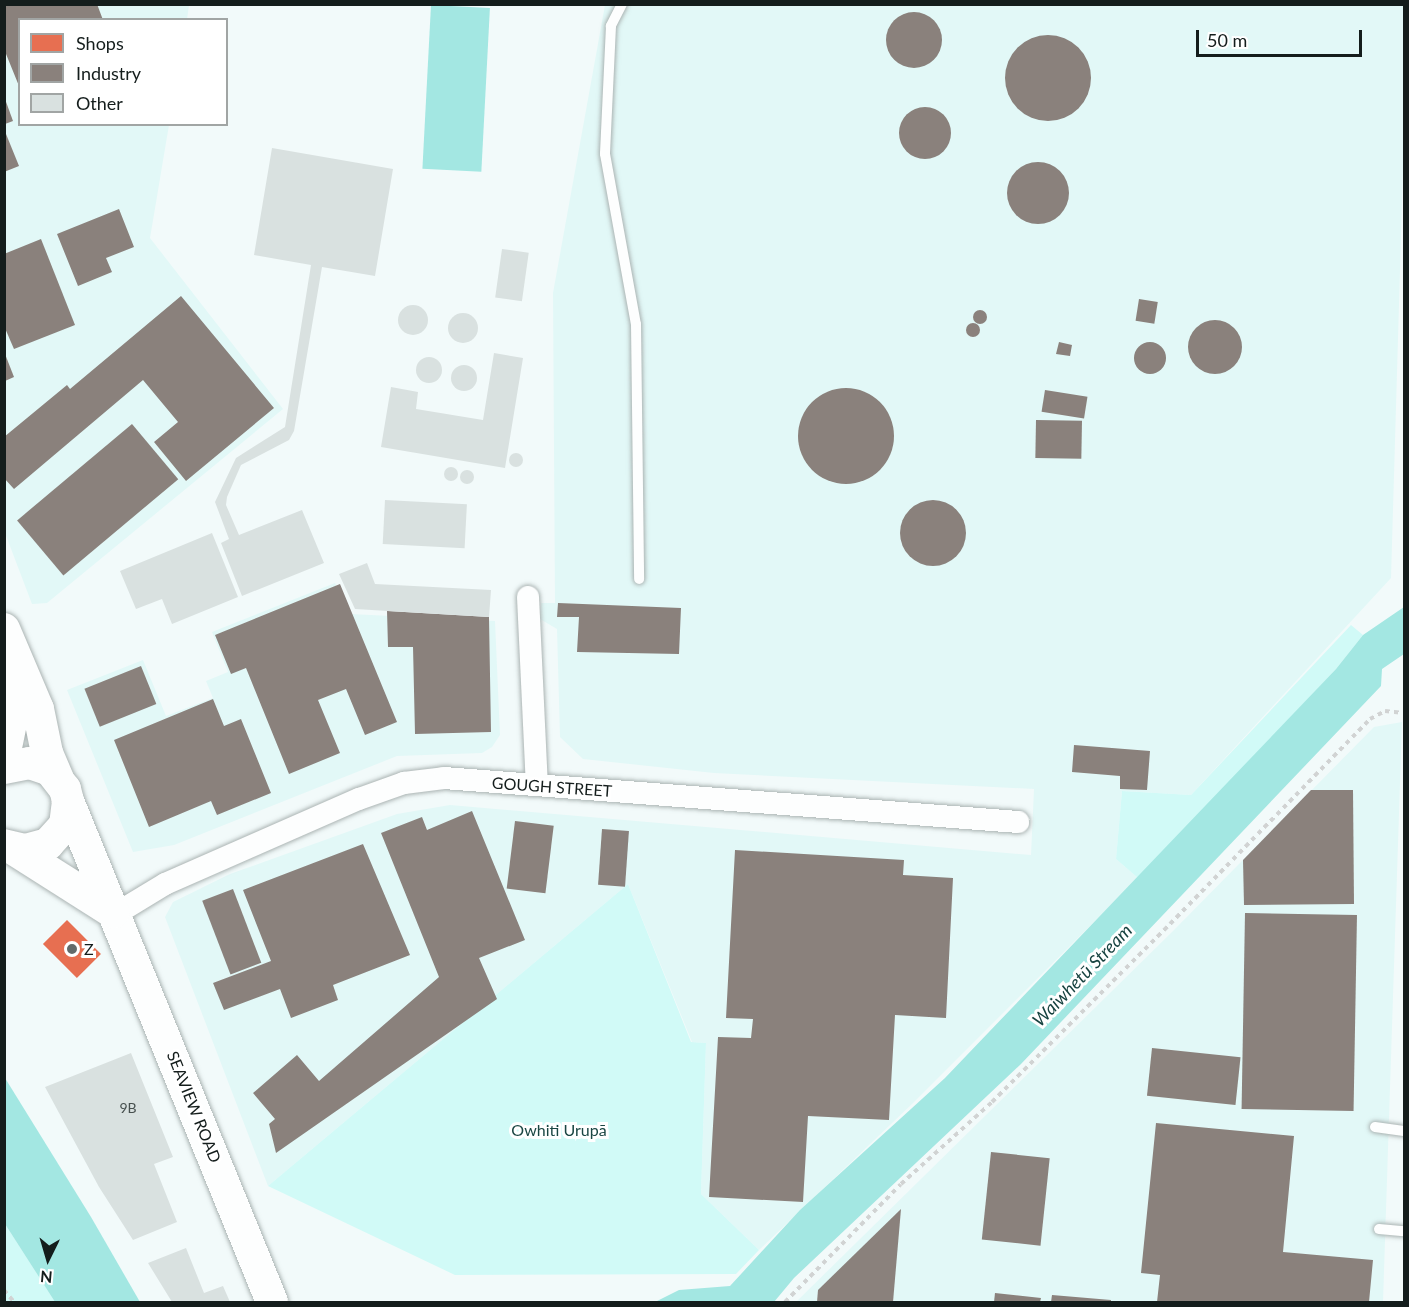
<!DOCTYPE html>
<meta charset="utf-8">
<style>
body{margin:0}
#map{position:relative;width:1409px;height:1307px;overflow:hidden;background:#f2fafa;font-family:Lato,sans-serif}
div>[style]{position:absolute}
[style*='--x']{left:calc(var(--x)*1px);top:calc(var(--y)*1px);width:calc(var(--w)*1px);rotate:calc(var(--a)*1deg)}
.built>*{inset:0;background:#e2f8f7}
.green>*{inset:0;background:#d1faf7}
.water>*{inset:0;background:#a3e7e2;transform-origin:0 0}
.shops>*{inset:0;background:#e76f51;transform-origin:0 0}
.industry>*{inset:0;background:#8a817c;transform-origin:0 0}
.round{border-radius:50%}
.building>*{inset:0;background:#d9e1e0;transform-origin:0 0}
.path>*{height:4px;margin-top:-2px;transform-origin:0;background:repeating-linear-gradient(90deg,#d1d3d3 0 4.5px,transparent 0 9px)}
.roads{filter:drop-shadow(0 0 2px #abb4b3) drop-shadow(0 0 2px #abb4b3)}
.service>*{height:10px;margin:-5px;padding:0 5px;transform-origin:5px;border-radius:5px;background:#fdfefe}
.minor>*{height:22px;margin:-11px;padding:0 11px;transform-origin:11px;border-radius:11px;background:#fdfefe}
.secondary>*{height:32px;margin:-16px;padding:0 16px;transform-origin:16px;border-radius:16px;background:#fdfefe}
.dots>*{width:16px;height:16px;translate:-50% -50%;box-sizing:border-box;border:3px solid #fff;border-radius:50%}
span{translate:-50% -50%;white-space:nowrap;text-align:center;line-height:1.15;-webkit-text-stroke:6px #fff;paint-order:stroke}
.number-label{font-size:14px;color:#47504f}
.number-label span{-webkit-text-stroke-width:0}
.street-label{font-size:16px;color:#141d1c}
.poi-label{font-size:16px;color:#141d1c}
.left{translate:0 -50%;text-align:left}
.park-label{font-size:16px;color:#1a4643}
.water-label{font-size:18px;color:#174340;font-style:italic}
.frame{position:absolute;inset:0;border:6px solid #141d1c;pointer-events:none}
.legend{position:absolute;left:18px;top:18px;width:210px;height:108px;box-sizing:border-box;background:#fff;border:2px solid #a1a5a4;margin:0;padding:8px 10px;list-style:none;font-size:18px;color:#141d1c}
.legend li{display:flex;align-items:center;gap:12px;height:30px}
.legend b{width:30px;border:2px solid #a1a5a4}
.north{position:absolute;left:18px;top:1229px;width:60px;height:60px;-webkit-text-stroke:4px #fff;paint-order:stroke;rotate:185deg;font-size:16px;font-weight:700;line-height:24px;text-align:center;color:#141d1c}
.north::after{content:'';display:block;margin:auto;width:21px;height:27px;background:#141d1c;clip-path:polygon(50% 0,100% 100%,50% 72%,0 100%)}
.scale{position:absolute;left:1196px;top:30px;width:166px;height:27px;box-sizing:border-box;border:3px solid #141d1c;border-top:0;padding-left:8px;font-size:18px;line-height:21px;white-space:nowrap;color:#141d1c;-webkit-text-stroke:4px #fff;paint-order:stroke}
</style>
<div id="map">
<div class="built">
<i style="clip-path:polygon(5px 5px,189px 5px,187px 19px,20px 20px,20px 124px,169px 125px,150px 238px,283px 409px,47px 603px,32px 604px,5px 533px)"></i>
<i style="clip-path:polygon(605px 5px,1404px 5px,1404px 134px,1391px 578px,1191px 795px,1122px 791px,1116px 859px,1138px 878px,913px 1103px,759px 1250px,701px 1194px,706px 1043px,692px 1042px,628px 884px,268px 1186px,165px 917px,173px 902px,230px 874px,397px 814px,450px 805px,1031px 855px,1034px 789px,714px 773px,583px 759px,560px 737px,557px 629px,540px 619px,541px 603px,555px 603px,553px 293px)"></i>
<i style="clip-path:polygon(335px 583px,350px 614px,495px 621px,500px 735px,492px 747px,482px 753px,397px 756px,174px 845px,133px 852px,67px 690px,143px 660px,166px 716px,213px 698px,206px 681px,228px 672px,212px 632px)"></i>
<i style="clip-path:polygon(1402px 722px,1383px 1302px,796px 1302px,1173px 931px,1374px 727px)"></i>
</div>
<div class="green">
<i style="clip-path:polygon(1351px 625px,1363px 635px,1336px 669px,1138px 878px,1116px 859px,1122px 791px,1191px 795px)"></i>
<i style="clip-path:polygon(628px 884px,691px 1042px,706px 1043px,701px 1194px,759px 1250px,736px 1274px,455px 1275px,268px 1186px)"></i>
<i style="clip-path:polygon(5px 1224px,55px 1302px,5px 1302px)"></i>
</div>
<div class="water">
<i style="left:431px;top:5px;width:59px;height:164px;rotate:3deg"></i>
<i style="clip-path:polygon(1404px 607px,1404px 654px,1382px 669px,1381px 686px,1021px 1064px,794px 1278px,774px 1302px,655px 1302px,679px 1290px,730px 1286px,800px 1210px,945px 1078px,1336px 669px,1363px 635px)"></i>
<i style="clip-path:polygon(5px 1078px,91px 1217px,140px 1302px,55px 1302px,5px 1224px)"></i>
</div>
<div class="shops">
<i style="left:67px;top:920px;width:48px;height:34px;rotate:45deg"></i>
</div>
<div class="industry">
<i style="clip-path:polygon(4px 4px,97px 4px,103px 20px,20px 20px,19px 86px,4px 49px)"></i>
<i class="round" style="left:886px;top:12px;width:56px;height:56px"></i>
<i class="round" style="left:1005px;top:35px;width:86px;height:86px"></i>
<i style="clip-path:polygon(5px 99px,13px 121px,5px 124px)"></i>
<i class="round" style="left:899px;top:107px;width:52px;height:52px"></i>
<i style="clip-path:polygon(4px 129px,19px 166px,4px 172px)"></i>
<i class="round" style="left:1007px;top:162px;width:62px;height:62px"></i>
<i style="clip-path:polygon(119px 209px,134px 247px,106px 258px,112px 272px,78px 286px,57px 234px)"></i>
<i style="clip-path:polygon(41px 239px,75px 325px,14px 349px,4px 326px,4px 254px)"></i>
<i style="clip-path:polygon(181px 296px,274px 408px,186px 481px,154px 442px,178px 422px,143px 380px,14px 489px,4px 478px,4px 437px,67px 385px,70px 389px)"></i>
<i style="left:1139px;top:299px;width:19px;height:22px;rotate:9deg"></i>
<i class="round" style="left:973px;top:310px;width:14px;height:14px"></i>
<i class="round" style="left:1188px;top:320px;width:54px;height:54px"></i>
<i class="round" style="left:966px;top:323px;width:14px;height:14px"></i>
<i style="clip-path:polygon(1059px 342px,1072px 345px,1070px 356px,1056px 354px)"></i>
<i class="round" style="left:1134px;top:342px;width:32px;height:32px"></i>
<i style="clip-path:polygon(5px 354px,14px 377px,5px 381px)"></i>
<i class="round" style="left:798px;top:388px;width:96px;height:96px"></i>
<i style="left:1045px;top:390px;width:43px;height:22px;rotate:9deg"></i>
<i style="left:1036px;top:420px;width:46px;height:38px;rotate:1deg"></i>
<i style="left:132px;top:424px;width:72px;height:150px;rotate:50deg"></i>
<i class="round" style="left:900px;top:500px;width:66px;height:66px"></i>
<i style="clip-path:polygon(340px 584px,397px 722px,365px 735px,346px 689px,318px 700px,340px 753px,289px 774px,246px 668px,231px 674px,215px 635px)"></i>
<i style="clip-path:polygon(558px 603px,681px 608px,679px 654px,577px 652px,579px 617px,557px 617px)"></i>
<i style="clip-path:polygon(387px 611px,489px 617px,491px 732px,415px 734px,413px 647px,388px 647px)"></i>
<i style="left:141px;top:666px;width:41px;height:61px;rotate:68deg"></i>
<i style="clip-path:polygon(213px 699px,224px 726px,241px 719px,271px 793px,217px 815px,211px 801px,149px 827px,114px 740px)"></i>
<i style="clip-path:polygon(1074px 745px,1150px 751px,1147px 790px,1120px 789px,1120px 776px,1072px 772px)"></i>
<i style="clip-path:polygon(1311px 790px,1353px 790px,1354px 904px,1244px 905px,1243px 860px)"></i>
<i style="clip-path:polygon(472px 811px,525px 940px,479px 958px,497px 999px,276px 1153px,269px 1124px,275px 1119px,253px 1093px,297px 1055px,319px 1081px,439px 977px,381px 833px,422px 817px,427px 830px)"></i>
<i style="left:515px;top:821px;width:39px;height:68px;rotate:7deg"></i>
<i style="left:602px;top:829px;width:27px;height:56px;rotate:4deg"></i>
<i style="clip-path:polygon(363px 844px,410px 955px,333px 985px,338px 1000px,291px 1018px,280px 989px,224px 1010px,213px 983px,271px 961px,243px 890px)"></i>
<i style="clip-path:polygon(735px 850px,904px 860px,903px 875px,953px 878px,946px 1018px,895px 1015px,889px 1120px,808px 1116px,803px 1202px,709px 1197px,718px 1037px,751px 1038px,753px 1019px,726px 1018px)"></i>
<i style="left:233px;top:889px;width:79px;height:33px;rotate:69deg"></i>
<i style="left:1245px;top:913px;width:112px;height:196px;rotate:1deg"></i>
<i style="left:1152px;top:1048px;width:89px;height:48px;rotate:6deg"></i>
<i style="clip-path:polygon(1156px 1123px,1294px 1136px,1283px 1252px,1373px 1260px,1369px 1302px,1157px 1302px,1160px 1275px,1141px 1273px)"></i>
<i style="left:991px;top:1152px;width:59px;height:88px;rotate:6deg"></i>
<i style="clip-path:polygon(901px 1209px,893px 1302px,817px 1302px,818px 1290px)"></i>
<i style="clip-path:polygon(995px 1293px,1041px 1298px,1040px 1302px,994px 1302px)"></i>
<i style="clip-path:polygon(1052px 1295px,1111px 1300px,1111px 1302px,1051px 1302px)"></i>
</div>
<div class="building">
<i style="clip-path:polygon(272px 148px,393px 169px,375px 276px,322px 267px,294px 431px,289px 440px,241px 465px,227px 497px,226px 505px,239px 535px,302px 510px,324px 563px,242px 596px,221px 543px,229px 539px,215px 502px,236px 458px,285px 427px,311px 265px,254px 255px)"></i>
<i style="left:502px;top:249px;width:27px;height:49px;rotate:8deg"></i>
<i class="round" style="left:398px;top:305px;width:30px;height:30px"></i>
<i class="round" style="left:448px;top:313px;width:30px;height:30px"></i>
<i style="clip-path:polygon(494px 353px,523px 358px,505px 468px,381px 447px,391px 387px,418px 392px,416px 409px,483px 420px)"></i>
<i class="round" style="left:416px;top:357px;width:26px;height:26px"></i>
<i class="round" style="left:451px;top:365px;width:26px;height:26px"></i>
<i class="round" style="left:509px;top:453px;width:14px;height:14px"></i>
<i class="round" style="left:444px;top:467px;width:14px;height:14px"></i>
<i class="round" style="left:460px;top:470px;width:14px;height:14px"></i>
<i style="left:385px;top:500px;width:82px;height:44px;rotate:3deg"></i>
<i style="clip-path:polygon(212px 533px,238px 597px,172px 624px,162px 599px,136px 609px,120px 571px)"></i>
<i style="clip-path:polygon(367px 563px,375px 584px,491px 590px,489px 617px,355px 609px,339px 574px)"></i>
<i style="clip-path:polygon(131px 1053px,173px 1157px,154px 1164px,177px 1222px,133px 1240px,99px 1187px,45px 1087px)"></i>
<i style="clip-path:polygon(186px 1248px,204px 1293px,223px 1286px,230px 1302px,172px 1302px,148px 1263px)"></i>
</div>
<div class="path">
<i style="--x:4;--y:1290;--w:16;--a:50"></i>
<i style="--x:785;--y:1302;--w:165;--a:-45.5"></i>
<i style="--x:901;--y:1184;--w:122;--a:-42"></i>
<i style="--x:992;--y:1102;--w:252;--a:-45"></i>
<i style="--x:1170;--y:924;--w:286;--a:-45.7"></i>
<i style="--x:1370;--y:719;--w:17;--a:-28"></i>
<i style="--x:1385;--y:711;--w:19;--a:6"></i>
</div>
<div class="roads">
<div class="service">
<i style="--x:622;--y:4;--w:25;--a:117"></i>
<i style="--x:611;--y:26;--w:128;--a:92.7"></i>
<i style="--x:605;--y:154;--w:173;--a:79.7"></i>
<i style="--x:636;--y:324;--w:255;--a:89.3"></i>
<i style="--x:1375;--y:1127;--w:29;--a:8"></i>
<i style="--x:1379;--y:1229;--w:25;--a:5"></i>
</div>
<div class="minor">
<i style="--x:528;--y:597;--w:188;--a:87.3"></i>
<i style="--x:114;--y:915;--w:60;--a:-31.3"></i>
<i style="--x:165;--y:884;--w:212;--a:-23.7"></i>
<i style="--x:359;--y:799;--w:48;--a:-19.6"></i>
<i style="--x:404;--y:783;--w:40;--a:-7.1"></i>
<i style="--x:444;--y:778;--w:576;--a:4.38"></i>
</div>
<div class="secondary">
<i style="--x:4;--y:629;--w:87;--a:67"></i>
<i style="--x:38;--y:709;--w:45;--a:78.4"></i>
<i style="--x:47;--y:753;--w:28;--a:67"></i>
<i style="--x:4;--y:757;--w:54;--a:-78.3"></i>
<i style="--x:15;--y:704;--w:38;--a:-92"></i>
<i style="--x:4;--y:768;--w:26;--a:-11"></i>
<i style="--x:30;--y:763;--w:21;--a:19"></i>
<i style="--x:50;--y:770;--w:24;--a:52"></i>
<i style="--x:65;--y:789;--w:12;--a:76"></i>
<i style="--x:68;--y:801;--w:24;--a:97"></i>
<i style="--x:65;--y:825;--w:25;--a:132"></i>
<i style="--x:48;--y:844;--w:24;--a:165"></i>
<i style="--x:25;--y:850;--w:22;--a:-167"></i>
<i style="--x:68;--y:801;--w:541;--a:67.84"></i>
<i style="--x:12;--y:848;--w:120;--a:32.4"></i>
</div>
</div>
<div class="dots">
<i style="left:72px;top:949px;background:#626a6a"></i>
</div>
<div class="number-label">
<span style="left:128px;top:1108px">9B</span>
</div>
<div class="street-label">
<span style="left:552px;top:787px;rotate:4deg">GOUGH STREET</span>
<span style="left:194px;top:1107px;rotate:68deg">SEAVIEW ROAD</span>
</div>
<div class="poi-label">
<span class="left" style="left:84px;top:949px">Z</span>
</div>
<div class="park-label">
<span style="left:559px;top:1130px">Owhiti Urupā</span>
</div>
<div class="water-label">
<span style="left:1082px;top:975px;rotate:-46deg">Waiwhetū Stream</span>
</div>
<div class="frame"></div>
<ul class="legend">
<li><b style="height:16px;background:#e76f51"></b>Shops</li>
<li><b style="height:16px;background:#8a817c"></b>Industry</li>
<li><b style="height:16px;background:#d9e1e0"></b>Other</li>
</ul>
<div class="north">N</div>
<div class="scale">50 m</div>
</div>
